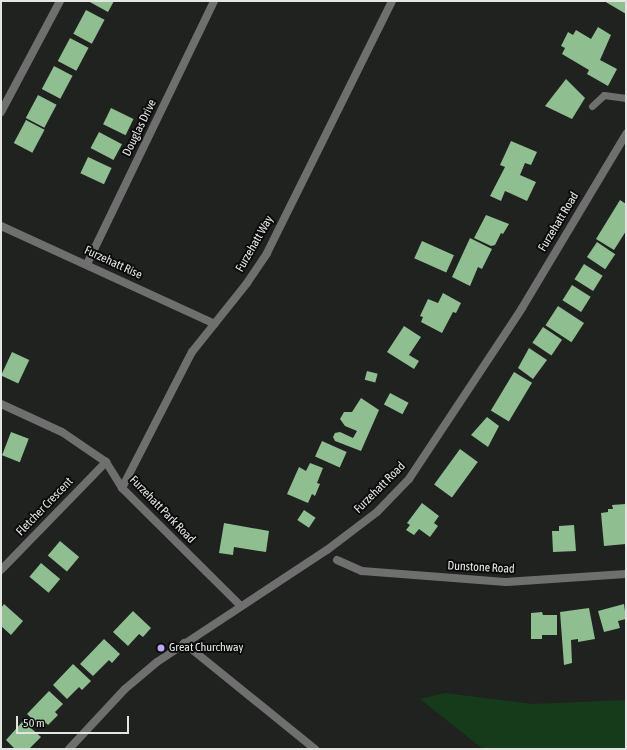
<!DOCTYPE html>
<style>
body{margin:0}
#map{position:relative;width:627px;height:750px;overflow:hidden;background:#202220;font-family:"Asap Condensed",sans-serif}
div>[style]{position:absolute}
[style*='--x']{left:calc(var(--x)*1px);top:calc(var(--y)*1px);width:calc(var(--w)*1px);rotate:calc(var(--a)*1deg)}
.green>*{inset:0;background:#163b1a}
.building>*{inset:0;background:#8fbe91;transform-origin:0 0}
.service>*{height:7px;margin:-3.5px;padding:0 3.5px;transform-origin:3.5px;border-radius:3.5px;background:#6e6f6e}
.minor>*{height:8px;margin:-4px;padding:0 4px;transform-origin:4px;border-radius:4px;background:#6e6f6e}
.tertiary>*{height:8px;margin:-4px;padding:0 4px;transform-origin:4px;border-radius:4px;background:#6e6f6e}
.dots>*{width:11px;height:11px;translate:-50% -50%;box-sizing:border-box;border:2px solid #0a0b0a;border-radius:50%}
span{translate:-50% -50%;white-space:nowrap;text-align:center;line-height:1.15;-webkit-text-stroke:4px #0a0b0a;paint-order:stroke}
.street-label{font-size:12px;color:#e4e6e4}
.poi-label{font-size:12px;color:#e4e6e4}
.left{translate:0 -50%;text-align:left}
.frame{position:absolute;inset:0;border:2px solid #e4e6e4;pointer-events:none}
.scale{position:absolute;left:16px;top:716px;width:113px;height:18px;box-sizing:border-box;border:2px solid #e4e6e4;border-top:0;padding-left:5px;font-size:12px;line-height:14px;white-space:nowrap;color:#e4e6e4;-webkit-text-stroke:3px #0a0b0a;paint-order:stroke}
</style>
<div id="map">
<div class="green">
<i style="clip-path:polygon(445px 693px,533px 704px,626px 700px,626px 749px,483px 749px,420px 699px)"></i>
</div>
<div class="building">
<i style="clip-path:polygon(88px 1px,114px 1px,108px 12px)"></i>
<i style="clip-path:polygon(604px 1px,626px 1px,626px 14px)"></i>
<i style="left:86px;top:10px;width:21px;height:27px;rotate:28deg"></i>
<i style="clip-path:polygon(598px 27px,611px 35px,600px 60px,617px 69px,608px 86px,587px 74px,589px 70px,562px 54px,565px 48px,561px 46px,568px 32px,573px 35px,576px 30px,591px 39px)"></i>
<i style="left:70px;top:38px;width:21px;height:26px;rotate:28deg"></i>
<i style="left:54px;top:66px;width:21px;height:26px;rotate:28deg"></i>
<i style="clip-path:polygon(566px 79px,585px 98px,572px 119px,545px 106px)"></i>
<i style="left:38px;top:95px;width:21px;height:26px;rotate:28deg"></i>
<i style="left:111px;top:108px;width:25px;height:18px;rotate:26deg"></i>
<i style="left:26px;top:120px;width:21px;height:26px;rotate:28deg"></i>
<i style="left:99px;top:132px;width:26px;height:18px;rotate:28deg"></i>
<i style="clip-path:polygon(511px 141px,537px 152px,531px 165px,525px 163px,520px 175px,536px 182px,527px 201px,505px 191px,501px 201px,490px 196px,505px 167px,500px 165px)"></i>
<i style="left:88px;top:157px;width:26px;height:18px;rotate:25deg"></i>
<i style="clip-path:polygon(620px 200px,626px 204px,626px 231px,614px 250px,596px 239px)"></i>
<i style="clip-path:polygon(486px 215px,509px 224px,503px 234px,501px 233px,495px 245px,491px 246px,474px 238px)"></i>
<i style="clip-path:polygon(470px 238px,492px 249px,482px 269px,478px 267px,470px 286px,452px 277px)"></i>
<i style="left:422px;top:241px;width:35px;height:19px;rotate:24deg"></i>
<i style="left:597px;top:242px;width:22px;height:18px;rotate:34deg"></i>
<i style="left:584px;top:264px;width:22px;height:18px;rotate:32deg"></i>
<i style="left:572px;top:285px;width:22px;height:18px;rotate:32deg"></i>
<i style="clip-path:polygon(443px 293px,461px 303px,456px 313px,453px 312px,442px 333px,421px 322px,423px 317px,420px 316px,428px 299px,438px 303px)"></i>
<i style="left:558px;top:306px;width:31px;height:23px;rotate:33deg"></i>
<i style="clip-path:polygon(404px 326px,421px 337px,409px 355px,419px 361px,414px 369px,387px 352px)"></i>
<i style="left:543px;top:327px;width:23px;height:19px;rotate:34deg"></i>
<i style="clip-path:polygon(529px 348px,547px 360px,533px 379px,518px 368px)"></i>
<i style="left:12px;top:352px;width:19px;height:26px;rotate:25deg"></i>
<i style="left:367px;top:371px;width:11px;height:9px;rotate:15deg"></i>
<i style="left:514px;top:372px;width:21px;height:45px;rotate:31deg"></i>
<i style="left:390px;top:393px;width:21px;height:13px;rotate:28deg"></i>
<i style="clip-path:polygon(361px 398px,379px 410px,361px 451px,335px 441px,333px 437px,335px 433px,340px 432px,353px 438px,357px 431px,345px 426px,340px 419px,344px 412px,352px 412px)"></i>
<i style="clip-path:polygon(487px 417px,499px 426px,488px 447px,471px 435px)"></i>
<i style="left:11px;top:432px;width:19px;height:25px;rotate:21deg"></i>
<i style="left:322px;top:441px;width:27px;height:17px;rotate:24deg"></i>
<i style="left:460px;top:449px;width:22px;height:44px;rotate:36deg"></i>
<i style="clip-path:polygon(310px 463px,323px 468px,317px 483px,320px 484px,315px 496px,312px 494px,308px 503px,287px 494px,299px 467px,306px 471px)"></i>
<i style="clip-path:polygon(422px 503px,439px 516px,434px 523px,438px 526px,430px 537px,419px 529px,414px 535px,406px 530px,410px 525px,407px 523px)"></i>
<i style="clip-path:polygon(626px 504px,626px 544px,604px 546px,601px 513px,608px 512px,608px 509px,613px 509px,612px 505px)"></i>
<i style="left:304px;top:510px;width:14px;height:12px;rotate:34deg"></i>
<i style="clip-path:polygon(224px 523px,269px 531px,266px 552px,234px 547px,233px 555px,219px 553px)"></i>
<i style="clip-path:polygon(574px 525px,576px 551px,553px 552px,552px 531px,559px 531px,559px 526px)"></i>
<i style="left:60px;top:541px;width:25px;height:19px;rotate:40deg"></i>
<i style="left:41px;top:563px;width:25px;height:18px;rotate:40deg"></i>
<i style="clip-path:polygon(4px 604px,23px 621px,11px 635px,1px 626px,1px 608px)"></i>
<i style="clip-path:polygon(624px 604px,626px 619px,618px 621px,620px 628px,604px 632px,598px 611px)"></i>
<i style="clip-path:polygon(589px 608px,595px 639px,578px 642px,578px 639px,571px 640px,572px 663px,564px 665px,560px 612px)"></i>
<i style="clip-path:polygon(133px 611px,151px 628px,143px 637px,139px 634px,128px 646px,113px 632px)"></i>
<i style="clip-path:polygon(542px 612px,543px 615px,557px 615px,557px 635px,542px 635px,542px 639px,531px 639px,531px 613px)"></i>
<i style="clip-path:polygon(104px 639px,120px 654px,112px 663px,109px 660px,93px 676px,80px 664px)"></i>
<i style="clip-path:polygon(73px 664px,91px 681px,82px 690px,79px 687px,67px 699px,53px 685px)"></i>
<i style="clip-path:polygon(49px 691px,63px 704px,55px 712px,58px 715px,48px 725px,46px 723px,41px 727px,27px 714px)"></i>
<i style="clip-path:polygon(23px 721px,41px 737px,29px 749px,15px 749px,6px 740px)"></i>
</div>
<div class="service">
<i style="--x:592;--y:106;--w:16;--a:-43"></i>
<i style="--x:604;--y:95;--w:22;--a:8"></i>
</div>
<div class="minor">
<i style="--x:1;--y:112;--w:126;--a:-62"></i>
<i style="--x:1;--y:226;--w:235;--a:24.6"></i>
<i style="--x:87;--y:264;--w:292;--a:-64.2"></i>
<i style="--x:1;--y:404;--w:67;--a:24.7"></i>
<i style="--x:62;--y:432;--w:53;--a:34.3"></i>
<i style="--x:106;--y:462;--w:31;--a:58"></i>
<i style="--x:122;--y:488;--w:166;--a:44.8"></i>
<i style="--x:122;--y:488;--w:153;--a:-62.8"></i>
<i style="--x:192;--y:352;--w:88;--a:-51.4"></i>
<i style="--x:247;--y:283;--w:36;--a:-56"></i>
<i style="--x:267;--y:253;--w:281;--a:-63.6"></i>
<i style="--x:337;--y:560;--w:27;--a:24"></i>
<i style="--x:362;--y:571;--w:144;--a:4.4"></i>
<i style="--x:506;--y:582;--w:120;--a:-3.8"></i>
<i style="--x:1;--y:570;--w:151;--a:-45.8"></i>
<i style="--x:184;--y:643;--w:169;--a:39"></i>
</div>
<div class="tertiary">
<i style="--x:69;--y:749;--w:82;--a:-47"></i>
<i style="--x:125;--y:689;--w:42;--a:-40.2"></i>
<i style="--x:157;--y:662;--w:204;--a:-33.4"></i>
<i style="--x:327;--y:550;--w:63;--a:-37.2"></i>
<i style="--x:377;--y:512;--w:46;--a:-45.9"></i>
<i style="--x:409;--y:479;--w:205;--a:-56.5"></i>
<i style="--x:522;--y:308;--w:203;--a:-59.1"></i>
</div>
<div class="dots">
<i style="left:161px;top:648px;background:#bda9f5"></i>
</div>
<div class="street-label">
<span style="left:140px;top:128px;rotate:-64deg">Douglas Drive</span>
<span style="left:559px;top:222px;rotate:-59deg">Furzehatt Road</span>
<span style="left:255px;top:244px;rotate:-60deg">Furzehatt Way</span>
<span style="left:113px;top:263px;rotate:25deg">Furzehatt Rise</span>
<span style="left:380px;top:488px;rotate:-45deg">Furzehatt Road</span>
<span style="left:45px;top:507px;rotate:-46deg">Fletcher Crescent</span>
<span style="left:162px;top:510px;rotate:46deg">Furzehatt Park Road</span>
<span style="left:481px;top:568px;rotate:3deg">Dunstone Road</span>
</div>
<div class="poi-label">
<span class="left" style="left:169px;top:648px">Great Churchway</span>
</div>
<div class="frame"></div>
<div class="scale">50 m</div>
</div>
